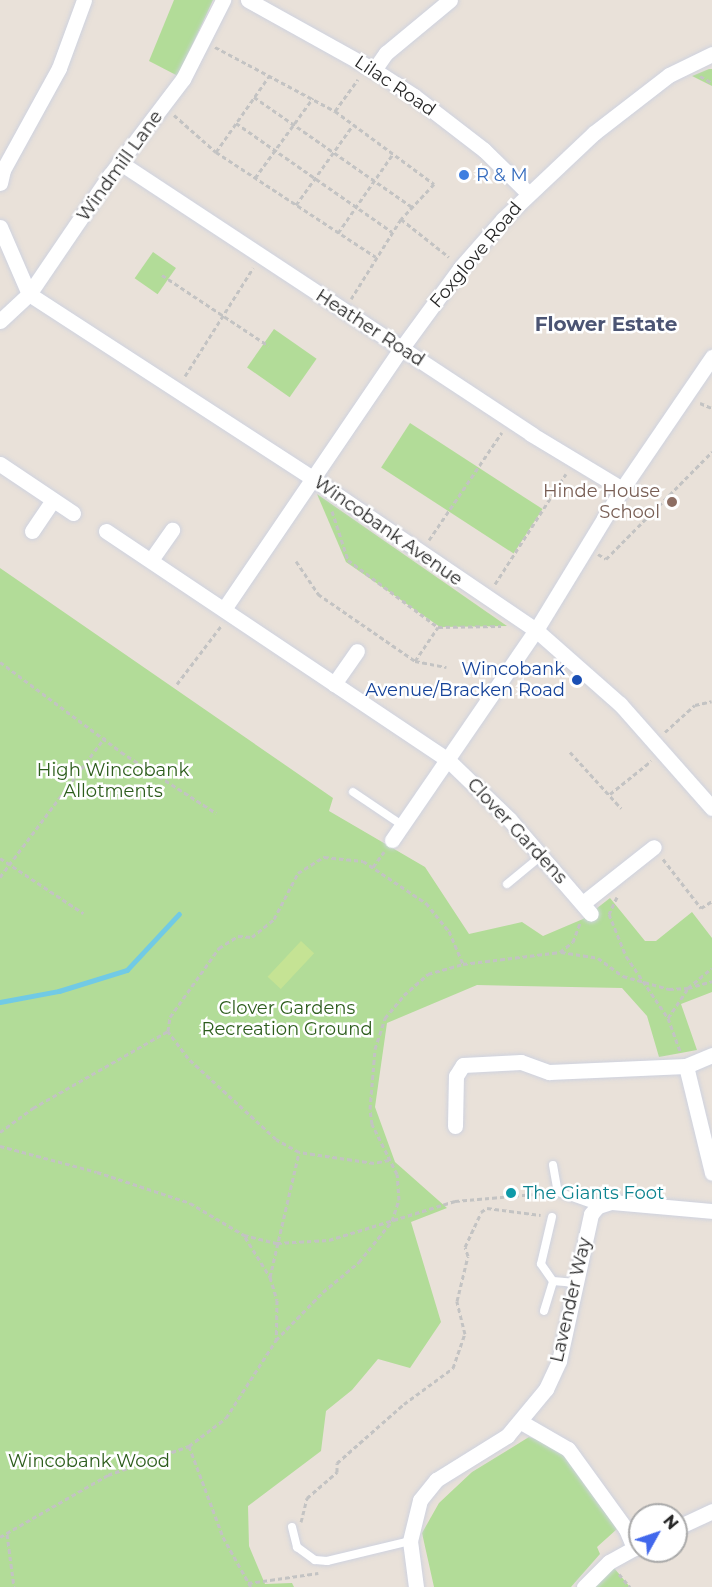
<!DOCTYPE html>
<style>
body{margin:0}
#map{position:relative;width:712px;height:1587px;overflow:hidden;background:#e9e1d9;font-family:Montserrat,sans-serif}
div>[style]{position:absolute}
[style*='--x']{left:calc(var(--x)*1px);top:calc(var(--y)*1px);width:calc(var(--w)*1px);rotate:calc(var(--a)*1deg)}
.green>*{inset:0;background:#b2dc98;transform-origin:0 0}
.pitch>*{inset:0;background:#c5e394;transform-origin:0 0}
.stream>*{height:4.5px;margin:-2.25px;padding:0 2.25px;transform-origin:2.25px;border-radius:2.25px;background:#71cae5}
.path>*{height:3px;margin-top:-1.5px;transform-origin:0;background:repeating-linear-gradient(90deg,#c3c3c3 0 4.5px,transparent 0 7.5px)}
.roads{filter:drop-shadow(0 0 2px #ced2df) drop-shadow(0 0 2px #ced2df)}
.service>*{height:8px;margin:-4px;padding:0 4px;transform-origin:4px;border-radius:4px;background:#fff}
.minor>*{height:15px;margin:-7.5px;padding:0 7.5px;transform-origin:7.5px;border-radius:7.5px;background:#fff}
.dots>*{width:16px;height:16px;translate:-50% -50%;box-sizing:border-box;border:3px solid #fff;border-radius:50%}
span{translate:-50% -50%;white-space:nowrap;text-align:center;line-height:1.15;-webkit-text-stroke:5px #fff;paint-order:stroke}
.street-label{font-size:18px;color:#272727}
.shop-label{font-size:18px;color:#366cbe}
.left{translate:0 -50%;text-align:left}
.education-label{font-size:18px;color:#785e54}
.right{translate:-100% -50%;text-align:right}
.transit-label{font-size:18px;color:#164399}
.park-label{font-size:18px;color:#2d5d1d}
.culture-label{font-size:18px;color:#0d838f}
.neighbourhood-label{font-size:20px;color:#4b5473;font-weight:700}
.north{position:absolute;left:628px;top:1503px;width:60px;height:60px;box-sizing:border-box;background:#fff;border:2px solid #a9a9a9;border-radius:50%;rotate:50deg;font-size:16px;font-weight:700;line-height:24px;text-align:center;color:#272727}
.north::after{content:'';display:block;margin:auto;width:21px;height:27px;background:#4268ec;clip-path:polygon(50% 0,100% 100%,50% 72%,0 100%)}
</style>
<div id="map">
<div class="green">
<i style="clip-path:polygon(174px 0,213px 0,178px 76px,149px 61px)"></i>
<i style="clip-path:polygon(712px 69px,712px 86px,692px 76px,709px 69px)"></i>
<i style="left:153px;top:252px;width:28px;height:32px;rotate:35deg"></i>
<i style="left:274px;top:329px;width:52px;height:47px;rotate:35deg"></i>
<i style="left:410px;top:423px;width:158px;height:53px;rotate:33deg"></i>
<i style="clip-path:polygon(317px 494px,507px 626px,440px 627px,346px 562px)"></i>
<i style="clip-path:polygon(0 568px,333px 798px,329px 811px,425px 867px,469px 934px,522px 922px,543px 936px,583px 919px,610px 898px,645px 941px,656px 941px,692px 912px,712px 938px,712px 992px,681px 1004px,697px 1050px,659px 1057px,647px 1016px,622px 988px,477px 985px,387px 1023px,375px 1107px,395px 1162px,447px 1208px,411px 1222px,441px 1322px,410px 1368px,378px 1359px,352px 1390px,326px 1411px,321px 1451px,248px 1506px,249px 1546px,265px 1584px,292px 1583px,294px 1587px,0 1587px)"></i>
<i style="clip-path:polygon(529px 1437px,548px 1443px,571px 1460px,617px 1529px,597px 1547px,600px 1554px,571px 1587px,434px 1587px,422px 1533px,439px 1503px,472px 1472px)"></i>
<i style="clip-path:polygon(609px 1562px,630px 1587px,584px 1587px)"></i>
</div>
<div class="pitch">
<i style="left:301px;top:941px;width:18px;height:49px;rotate:43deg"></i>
</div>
<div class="stream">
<i style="--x:0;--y:1002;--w:60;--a:-10.6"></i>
<i style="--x:59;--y:991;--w:71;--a:-17.2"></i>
<i style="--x:127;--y:970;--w:76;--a:-47.1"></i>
</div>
<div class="path">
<i style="--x:215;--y:47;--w:136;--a:28.1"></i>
<i style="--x:335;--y:111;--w:123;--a:36.4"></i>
<i style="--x:434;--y:184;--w:48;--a:133.3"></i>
<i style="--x:401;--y:219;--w:94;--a:122"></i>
<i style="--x:700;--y:76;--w:14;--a:30"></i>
<i style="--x:254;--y:97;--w:193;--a:34.8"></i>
<i style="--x:335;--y:111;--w:39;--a:-54"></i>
<i style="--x:174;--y:115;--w:56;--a:41.4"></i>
<i style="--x:216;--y:152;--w:191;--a:33.3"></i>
<i style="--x:236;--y:123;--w:190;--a:34.9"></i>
<i style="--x:216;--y:152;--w:94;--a:-55"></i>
<i style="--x:255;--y:178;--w:99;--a:-54.1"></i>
<i style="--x:296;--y:205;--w:98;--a:-54.5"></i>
<i style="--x:401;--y:219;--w:61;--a:38.4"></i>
<i style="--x:338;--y:233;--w:96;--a:-55.2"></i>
<i style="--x:162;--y:275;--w:128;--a:33.6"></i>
<i style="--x:185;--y:376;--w:128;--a:-57.8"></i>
<i style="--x:700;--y:403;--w:13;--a:23"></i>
<i style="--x:332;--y:511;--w:52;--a:71.9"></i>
<i style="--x:348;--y:560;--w:112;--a:36.7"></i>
<i style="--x:438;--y:627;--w:63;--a:-0.9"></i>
<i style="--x:429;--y:540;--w:130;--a:-55.9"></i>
<i style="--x:598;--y:554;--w:9;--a:32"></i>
<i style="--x:606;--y:559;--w:151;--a:-45.3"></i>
<i style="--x:296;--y:561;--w:40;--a:56"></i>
<i style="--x:318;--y:594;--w:118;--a:34.6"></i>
<i style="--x:415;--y:661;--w:32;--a:11"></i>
<i style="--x:495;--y:584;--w:131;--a:-57.2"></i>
<i style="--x:415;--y:661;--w:41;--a:-55.9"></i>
<i style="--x:0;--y:662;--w:151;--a:36.6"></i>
<i style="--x:121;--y:752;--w:113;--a:32.7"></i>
<i style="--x:177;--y:684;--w:73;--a:-52.8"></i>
<i style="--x:665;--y:732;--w:40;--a:-42"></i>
<i style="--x:695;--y:705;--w:17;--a:-13"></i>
<i style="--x:570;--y:752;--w:76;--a:47.7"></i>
<i style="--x:610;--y:794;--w:53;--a:-38.8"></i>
<i style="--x:0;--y:858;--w:100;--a:33.5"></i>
<i style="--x:663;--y:859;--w:62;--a:52.2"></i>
<i style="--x:701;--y:908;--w:13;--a:-32"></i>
<i style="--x:373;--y:867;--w:19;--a:-54"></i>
<i style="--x:0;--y:877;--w:175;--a:-53.1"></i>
<i style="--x:617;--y:897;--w:19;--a:115"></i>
<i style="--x:609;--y:914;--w:45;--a:68"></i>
<i style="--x:626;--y:956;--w:75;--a:55.9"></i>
<i style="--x:668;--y:1018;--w:37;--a:70"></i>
<i style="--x:561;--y:952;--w:37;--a:9"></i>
<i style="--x:598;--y:958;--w:31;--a:36"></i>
<i style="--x:623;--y:976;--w:48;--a:15.8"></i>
<i style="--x:669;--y:989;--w:19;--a:-3"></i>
<i style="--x:688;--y:988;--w:31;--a:-40"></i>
<i style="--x:668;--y:1018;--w:36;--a:-56"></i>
<i style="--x:688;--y:988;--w:25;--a:-16"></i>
<i style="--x:0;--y:1132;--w:41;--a:-36"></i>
<i style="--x:33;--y:1108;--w:155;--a:-29.7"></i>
<i style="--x:0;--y:1146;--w:100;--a:15"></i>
<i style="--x:97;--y:1172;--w:98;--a:18.4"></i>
<i style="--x:190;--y:1203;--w:63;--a:30.7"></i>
<i style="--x:244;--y:1235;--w:34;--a:14"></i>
<i style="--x:277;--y:1243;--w:52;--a:-3.3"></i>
<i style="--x:329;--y:1240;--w:132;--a:-17.2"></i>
<i style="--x:455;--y:1201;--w:92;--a:-5"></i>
<i style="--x:389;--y:1160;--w:15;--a:169"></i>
<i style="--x:374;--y:1163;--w:76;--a:-171.7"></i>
<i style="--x:299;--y:1152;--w:26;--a:-151"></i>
<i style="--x:276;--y:1139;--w:120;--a:-137.4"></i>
<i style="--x:188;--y:1058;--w:34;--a:-127"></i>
<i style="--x:168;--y:1031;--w:14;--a:-82"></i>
<i style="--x:170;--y:1017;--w:85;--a:-54.6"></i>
<i style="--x:219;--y:948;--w:22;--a:-32"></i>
<i style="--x:238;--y:936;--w:14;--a:4"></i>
<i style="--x:252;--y:937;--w:28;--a:-39"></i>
<i style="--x:274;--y:919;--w:52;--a:-62.4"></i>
<i style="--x:298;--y:873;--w:31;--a:-32"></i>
<i style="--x:324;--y:857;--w:39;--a:6"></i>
<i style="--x:363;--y:861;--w:76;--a:33.7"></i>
<i style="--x:426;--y:903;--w:36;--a:51"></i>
<i style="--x:449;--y:931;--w:36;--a:67"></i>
<i style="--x:245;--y:1237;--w:47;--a:58"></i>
<i style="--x:270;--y:1277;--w:24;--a:73"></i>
<i style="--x:277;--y:1300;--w:39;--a:91"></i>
<i style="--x:270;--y:1277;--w:128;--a:-76.9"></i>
<i style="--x:189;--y:1446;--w:97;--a:69.5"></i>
<i style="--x:223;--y:1537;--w:57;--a:60.8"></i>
<i style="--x:301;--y:1522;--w:25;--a:-76"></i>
<i style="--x:307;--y:1498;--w:40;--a:-41"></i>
<i style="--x:337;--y:1472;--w:9;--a:-90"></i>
<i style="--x:337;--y:1463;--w:89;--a:-41.4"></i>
<i style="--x:404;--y:1404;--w:61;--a:-36.3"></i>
<i style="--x:453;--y:1368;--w:36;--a:-71"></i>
<i style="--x:465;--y:1334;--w:34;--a:-104"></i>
<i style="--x:457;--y:1301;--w:46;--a:-76.3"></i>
<i style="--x:468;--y:1256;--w:9;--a:-108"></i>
<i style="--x:465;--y:1247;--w:38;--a:-65"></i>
<i style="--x:481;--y:1212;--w:7;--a:-34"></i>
<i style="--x:487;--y:1208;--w:54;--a:7.4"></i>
<i style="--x:7;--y:1534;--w:53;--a:82.5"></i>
<i style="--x:0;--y:1537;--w:125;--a:-29.9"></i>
<i style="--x:108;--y:1475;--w:86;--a:-19.7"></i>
<i style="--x:189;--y:1446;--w:46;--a:-37.1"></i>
<i style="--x:226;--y:1418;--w:93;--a:-57.3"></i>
<i style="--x:276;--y:1340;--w:67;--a:-45.6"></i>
<i style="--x:323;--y:1292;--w:47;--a:-39.8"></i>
<i style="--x:359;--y:1262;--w:53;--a:-51.2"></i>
<i style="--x:392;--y:1221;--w:22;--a:-72"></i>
<i style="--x:399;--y:1200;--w:26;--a:-94"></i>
<i style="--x:397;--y:1174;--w:56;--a:-116.6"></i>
<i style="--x:372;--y:1124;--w:15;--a:-98"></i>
<i style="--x:370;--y:1109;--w:60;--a:-85.2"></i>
<i style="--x:375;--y:1049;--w:33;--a:-72"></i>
<i style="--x:385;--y:1018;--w:30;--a:-50"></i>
<i style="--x:404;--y:995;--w:32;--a:-41"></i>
<i style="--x:428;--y:974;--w:36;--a:-16"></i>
<i style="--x:463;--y:964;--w:98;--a:-7.1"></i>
<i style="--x:560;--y:952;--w:16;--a:-38"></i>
<i style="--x:573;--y:942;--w:20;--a:-70"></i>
<i style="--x:619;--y:1574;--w:17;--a:50"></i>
<i style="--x:248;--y:1583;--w:71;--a:-8.1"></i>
</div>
<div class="roads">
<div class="service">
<i style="--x:353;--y:792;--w:59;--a:34"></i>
<i style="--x:507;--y:884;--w:44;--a:-39.5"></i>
<i style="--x:553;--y:1165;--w:27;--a:80"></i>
<i style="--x:558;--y:1192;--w:42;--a:19.3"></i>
<i style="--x:552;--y:1217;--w:48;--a:103.2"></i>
<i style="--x:541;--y:1264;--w:21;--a:55"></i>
<i style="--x:553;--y:1281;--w:23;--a:5"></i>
<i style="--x:544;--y:1311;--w:31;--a:-73"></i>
<i style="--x:292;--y:1527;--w:21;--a:76"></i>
<i style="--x:297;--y:1547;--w:22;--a:36"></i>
<i style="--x:315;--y:1560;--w:12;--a:5"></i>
<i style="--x:327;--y:1561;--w:85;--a:-13.5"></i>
</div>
<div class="minor">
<i style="--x:248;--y:0;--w:144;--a:29.1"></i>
<i style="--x:374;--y:70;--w:48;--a:33"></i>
<i style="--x:414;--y:96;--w:88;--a:37.6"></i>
<i style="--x:484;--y:150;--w:62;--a:44.3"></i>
<i style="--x:374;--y:70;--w:21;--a:-55"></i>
<i style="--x:386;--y:53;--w:83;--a:-39.6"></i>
<i style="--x:119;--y:162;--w:494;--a:33.4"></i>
<i style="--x:531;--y:434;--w:106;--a:31.1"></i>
<i style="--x:0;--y:183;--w:13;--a:-77"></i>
<i style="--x:3;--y:170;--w:116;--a:-61.2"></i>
<i style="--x:59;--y:68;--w:72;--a:-69.8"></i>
<i style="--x:0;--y:227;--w:73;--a:66.6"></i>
<i style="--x:29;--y:294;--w:338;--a:33"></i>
<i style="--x:312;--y:478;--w:271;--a:34.2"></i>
<i style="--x:536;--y:630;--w:112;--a:41.4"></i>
<i style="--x:620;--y:704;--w:139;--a:48.5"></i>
<i style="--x:0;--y:321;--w:40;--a:-43"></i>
<i style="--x:29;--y:294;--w:144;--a:-55.8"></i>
<i style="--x:110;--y:175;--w:121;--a:-52.8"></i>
<i style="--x:183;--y:79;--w:89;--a:-63.1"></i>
<i style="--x:0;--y:464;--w:88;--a:33.9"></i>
<i style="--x:32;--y:531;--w:37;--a:-56"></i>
<i style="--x:106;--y:531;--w:412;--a:33.8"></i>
<i style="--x:448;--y:760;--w:85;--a:44"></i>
<i style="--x:509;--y:819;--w:125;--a:49.2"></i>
<i style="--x:151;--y:560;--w:37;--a:-55"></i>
<i style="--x:224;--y:609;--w:315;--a:-55.8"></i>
<i style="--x:401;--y:349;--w:102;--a:-53.8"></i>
<i style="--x:461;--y:267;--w:64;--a:-48.8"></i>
<i style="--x:503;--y:219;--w:125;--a:-43.4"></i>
<i style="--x:594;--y:133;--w:95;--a:-37.7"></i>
<i style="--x:669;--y:75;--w:48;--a:-26"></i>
<i style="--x:334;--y:684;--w:40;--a:-55.1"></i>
<i style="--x:392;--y:840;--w:255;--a:-55.6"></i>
<i style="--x:536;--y:630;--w:165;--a:-58.6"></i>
<i style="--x:622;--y:489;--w:160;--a:-55.7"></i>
<i style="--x:583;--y:903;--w:90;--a:-38.3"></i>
<i style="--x:686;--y:1066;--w:110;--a:76.3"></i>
<i style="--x:455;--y:1126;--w:50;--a:-88.9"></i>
<i style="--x:456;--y:1076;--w:13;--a:-58"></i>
<i style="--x:463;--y:1065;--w:58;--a:-3"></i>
<i style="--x:521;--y:1062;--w:30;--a:20"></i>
<i style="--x:549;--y:1072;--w:137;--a:-2.5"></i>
<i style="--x:686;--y:1066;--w:28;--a:-23"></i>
<i style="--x:521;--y:1422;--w:54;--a:29.9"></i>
<i style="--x:568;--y:1449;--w:99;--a:54.1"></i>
<i style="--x:626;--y:1529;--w:21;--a:67"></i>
<i style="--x:634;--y:1548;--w:6;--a:-18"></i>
<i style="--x:676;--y:1528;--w:40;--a:-25"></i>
<i style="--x:416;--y:1587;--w:46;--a:-97.4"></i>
<i style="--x:410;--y:1541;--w:42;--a:-76.3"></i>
<i style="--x:420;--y:1500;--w:26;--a:-51"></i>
<i style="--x:436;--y:1480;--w:84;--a:-31.8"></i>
<i style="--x:507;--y:1436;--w:61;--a:-50.3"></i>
<i style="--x:546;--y:1389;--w:31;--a:-65"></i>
<i style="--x:559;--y:1361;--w:150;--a:-77.7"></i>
<i style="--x:591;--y:1214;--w:11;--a:-49"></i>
<i style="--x:598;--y:1206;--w:14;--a:-17"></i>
<i style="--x:611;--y:1202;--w:101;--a:5.1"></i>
<i style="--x:584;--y:1587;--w:35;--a:-45"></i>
<i style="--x:609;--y:1562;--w:29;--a:-29"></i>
</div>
</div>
<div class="dots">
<i style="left:464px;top:175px;background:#3f7fe0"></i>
<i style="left:672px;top:502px;background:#8d6e63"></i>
<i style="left:577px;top:680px;background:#1a4fb4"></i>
<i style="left:511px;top:1193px;background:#0f9aa8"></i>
</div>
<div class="street-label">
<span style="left:395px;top:86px;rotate:34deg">Lilac Road</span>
<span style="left:120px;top:166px;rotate:-54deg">Windmill Lane</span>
<span style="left:476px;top:255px;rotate:-50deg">Foxglove Road</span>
<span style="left:370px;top:328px;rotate:33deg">Heather Road</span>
<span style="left:388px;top:531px;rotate:35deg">Wincobank Avenue</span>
<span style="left:517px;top:831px;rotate:47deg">Clover Gardens</span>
<span style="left:571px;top:1300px;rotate:-77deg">Lavender Way</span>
</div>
<div class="shop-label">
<span class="left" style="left:476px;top:175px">R &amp; M</span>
</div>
<div class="education-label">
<span class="right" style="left:660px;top:502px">Hinde House<br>School</span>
</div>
<div class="transit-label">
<span class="right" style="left:565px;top:680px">Wincobank<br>Avenue/Bracken Road</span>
</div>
<div class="park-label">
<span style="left:113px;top:781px">High Wincobank<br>Allotments</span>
<span style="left:287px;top:1019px">Clover Gardens<br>Recreation Ground</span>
<span style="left:89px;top:1461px">Wincobank Wood</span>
</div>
<div class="culture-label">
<span class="left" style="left:523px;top:1193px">The Giants Foot</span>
</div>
<div class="neighbourhood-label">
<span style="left:606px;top:324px">Flower Estate</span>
</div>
<div class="north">N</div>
</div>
